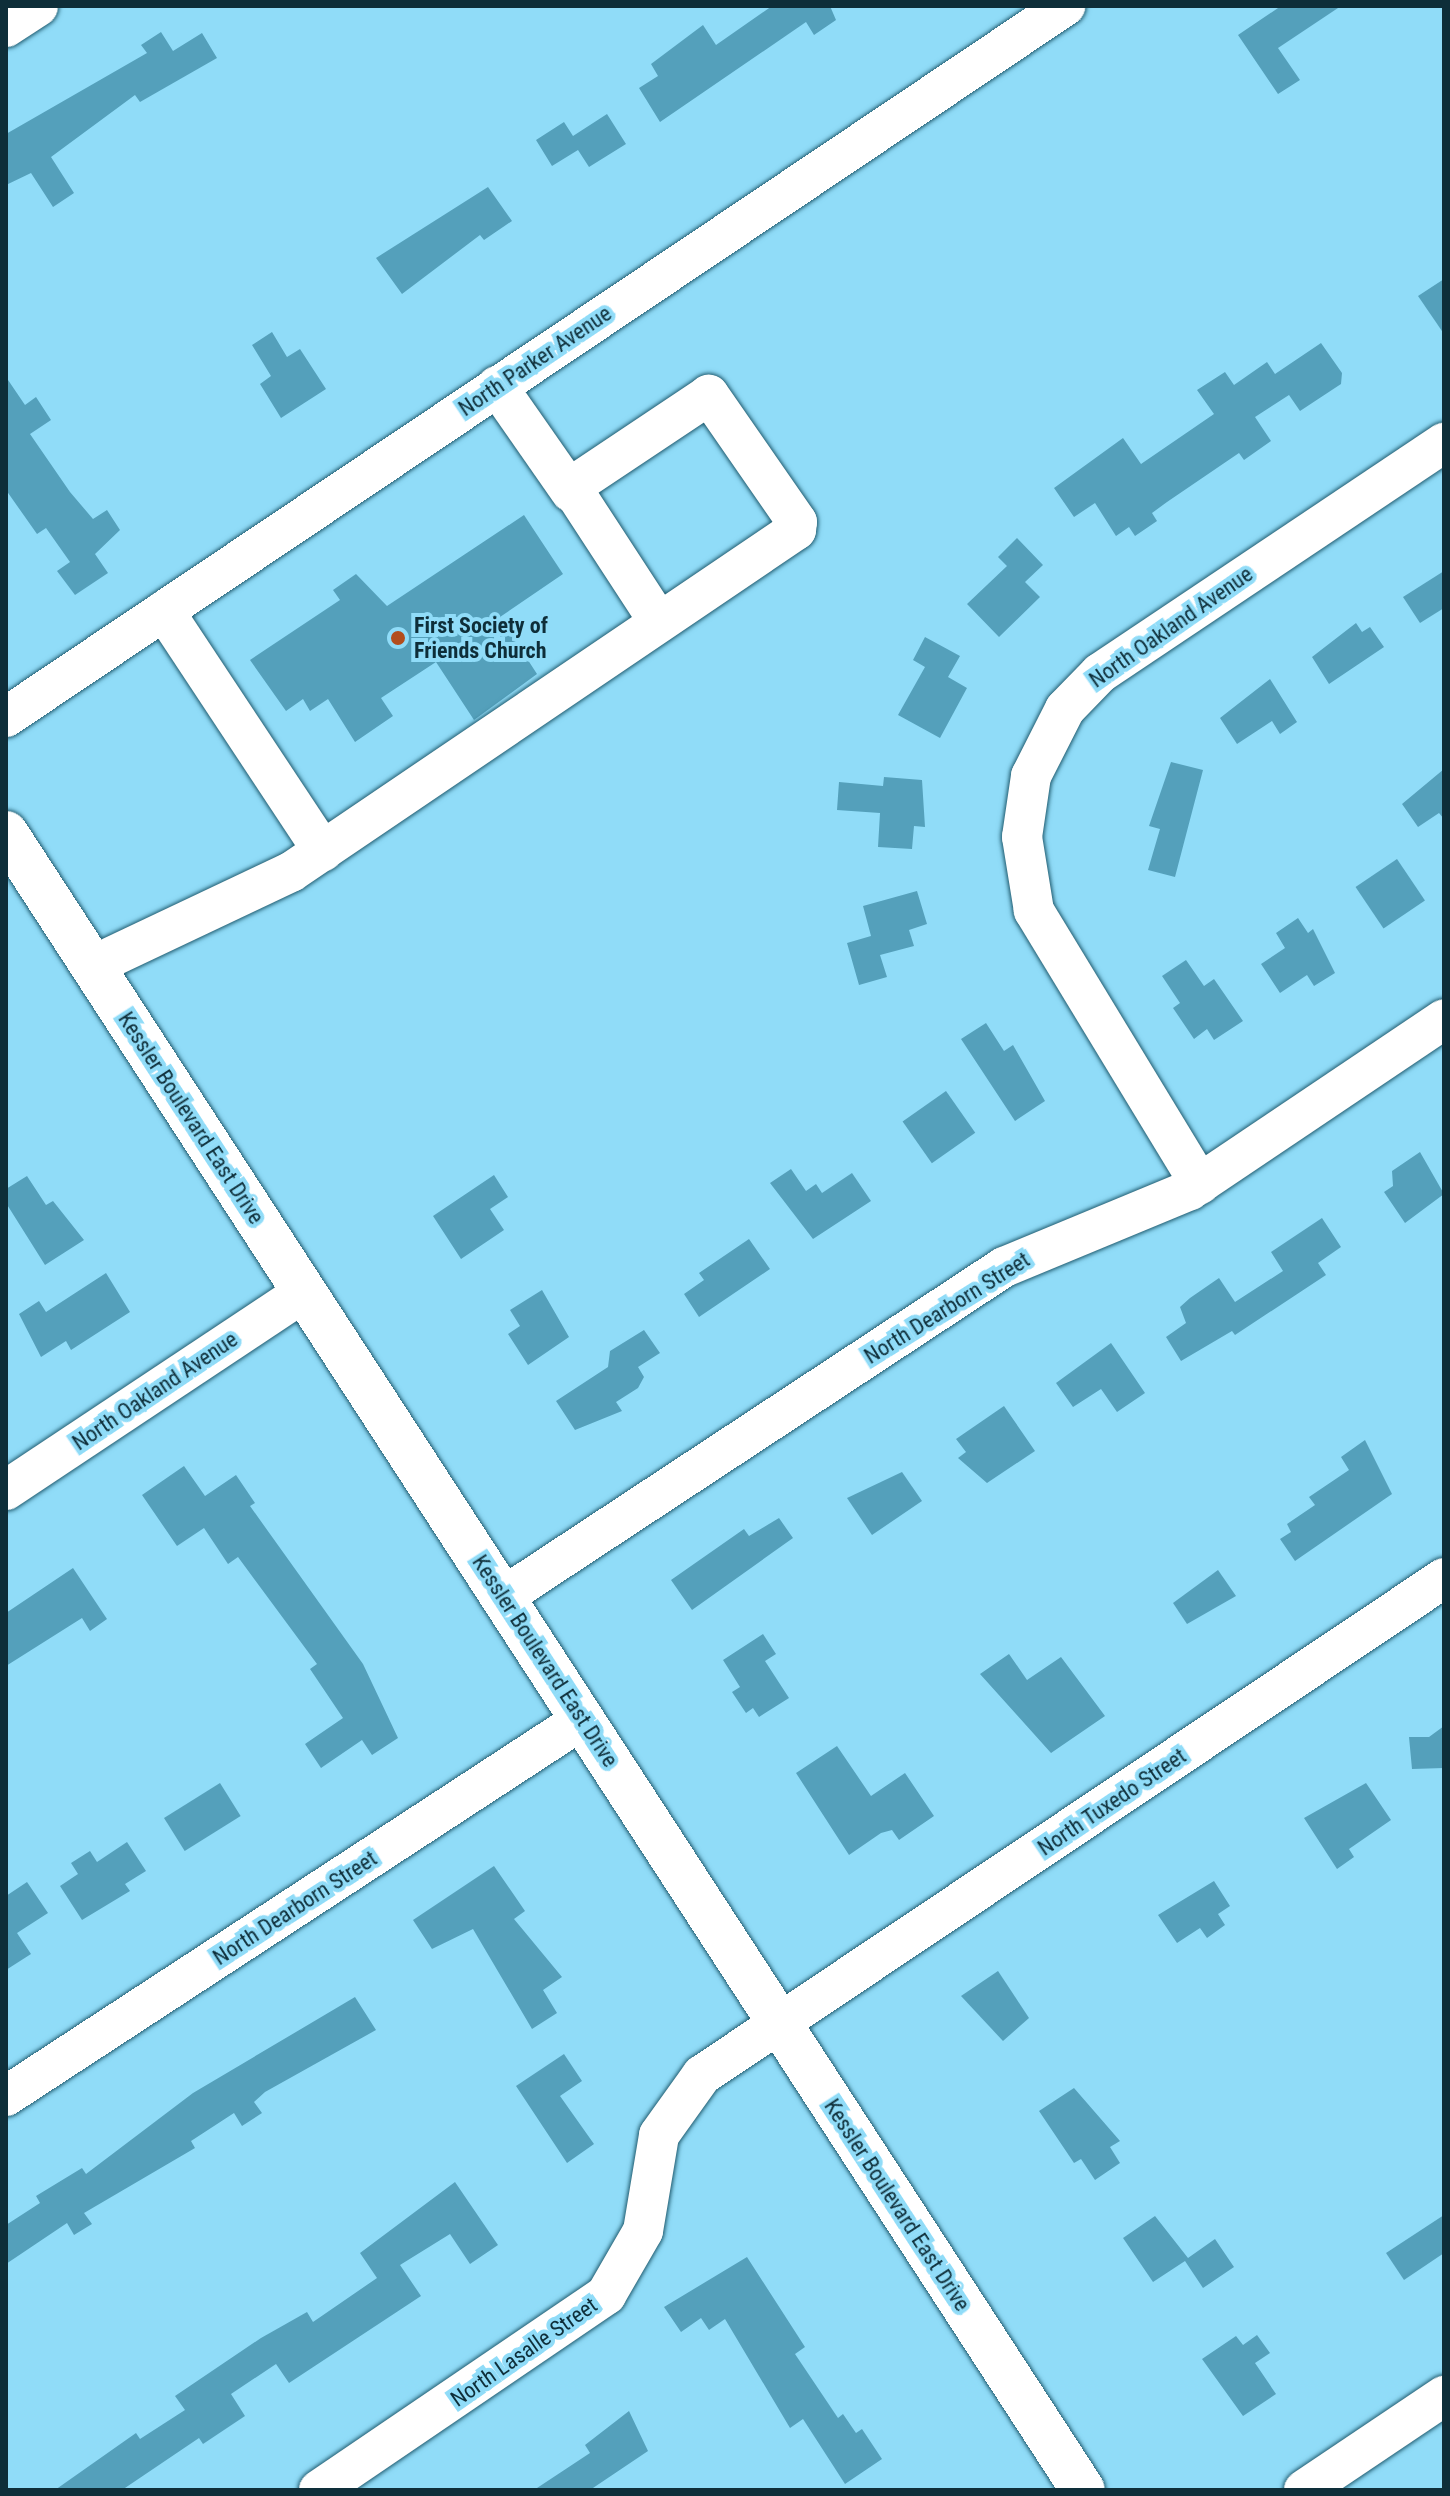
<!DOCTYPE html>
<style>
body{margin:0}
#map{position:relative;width:1450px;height:2496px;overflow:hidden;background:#90dcf8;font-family:"Roboto Condensed",sans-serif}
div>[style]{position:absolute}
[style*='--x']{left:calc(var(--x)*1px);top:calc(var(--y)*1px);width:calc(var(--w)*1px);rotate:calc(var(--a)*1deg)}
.building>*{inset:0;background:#54a0bb;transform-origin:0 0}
.roads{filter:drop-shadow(0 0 2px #215c70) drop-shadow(0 0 2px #215c70)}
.minor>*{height:40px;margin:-20px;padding:0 20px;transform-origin:20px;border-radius:20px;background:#fff}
.major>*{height:44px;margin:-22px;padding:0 22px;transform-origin:22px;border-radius:22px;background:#fff}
.dots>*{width:22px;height:22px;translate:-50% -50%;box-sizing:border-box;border:4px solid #90dcf8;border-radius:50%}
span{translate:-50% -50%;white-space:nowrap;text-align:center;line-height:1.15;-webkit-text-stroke:8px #90dcf8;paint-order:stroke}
.street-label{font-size:22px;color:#0e2e39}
.poi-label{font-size:22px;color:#0e2e39;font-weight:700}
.left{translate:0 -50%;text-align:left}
.frame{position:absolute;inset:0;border:8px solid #0e2e39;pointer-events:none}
</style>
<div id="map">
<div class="building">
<i style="clip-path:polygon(772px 6px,830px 6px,836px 20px,814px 35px,806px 22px,660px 122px,639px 88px,658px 76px,651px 64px,703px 25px,716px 45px)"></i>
<i style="clip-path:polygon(1281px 6px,1341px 6px,1278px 48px,1300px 80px,1278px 94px,1238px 35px)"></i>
<i style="clip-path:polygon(161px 32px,173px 51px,202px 33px,217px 58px,140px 102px,135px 95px,51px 157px,74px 193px,53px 207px,31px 173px,6px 185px,6px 134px,147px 53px,141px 45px)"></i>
<i style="clip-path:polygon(607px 114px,626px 144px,589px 167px,578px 150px,552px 166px,536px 140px,564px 122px,573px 136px)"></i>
<i style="clip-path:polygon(488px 187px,512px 221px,484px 240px,480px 235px,402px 294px,376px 258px)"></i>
<i style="clip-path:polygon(1444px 279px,1444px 334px,1418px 296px)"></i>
<i style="clip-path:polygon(272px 332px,287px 357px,300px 349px,326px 389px,281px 418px,260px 384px,271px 376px,252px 345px)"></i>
<i style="clip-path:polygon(1321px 343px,1342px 373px,1341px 384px,1300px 411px,1289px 395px,1255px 417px,1271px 441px,1244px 460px,1239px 453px,1167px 502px,1152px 513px,1157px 521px,1135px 536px,1129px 527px,1116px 536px,1095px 503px,1074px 517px,1054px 488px,1123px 438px,1141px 464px,1214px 414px,1197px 390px,1225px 372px,1234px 385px,1267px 362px,1275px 374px)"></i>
<i style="clip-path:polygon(6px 377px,25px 405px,36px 397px,51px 420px,30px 434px,70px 492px,93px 519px,107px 510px,120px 530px,95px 554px,108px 573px,75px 595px,57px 571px,70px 562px,46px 528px,37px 534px,6px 490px)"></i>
<i style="clip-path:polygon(524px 515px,563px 574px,500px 617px,537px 674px,474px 720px,436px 662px,381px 698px,393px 716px,355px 742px,328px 699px,310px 711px,303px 699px,286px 711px,250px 660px,340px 600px,333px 590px,356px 574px,387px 606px)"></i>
<i style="clip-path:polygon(1017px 538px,1043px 565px,1025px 582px,1040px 597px,999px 637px,967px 604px,1007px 566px,998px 557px)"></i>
<i style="clip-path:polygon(1444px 571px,1444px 608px,1420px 623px,1403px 597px)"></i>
<i style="clip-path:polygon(1356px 623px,1362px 632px,1370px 627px,1384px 647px,1329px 684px,1312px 657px)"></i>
<i style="clip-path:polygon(925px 637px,960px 656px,948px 677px,967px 688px,940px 738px,898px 715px,925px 667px,913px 660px)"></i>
<i style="clip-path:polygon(1270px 679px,1297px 722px,1280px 734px,1272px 721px,1237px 744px,1220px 718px)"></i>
<i style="clip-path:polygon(1171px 762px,1203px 770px,1175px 877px,1148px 870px,1160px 829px,1149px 826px)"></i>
<i style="clip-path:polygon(1444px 769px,1444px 819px,1439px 813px,1418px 827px,1402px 804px)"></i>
<i style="clip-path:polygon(884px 777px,922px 780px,925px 827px,914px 826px,912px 849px,878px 847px,880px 813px,837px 810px,839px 782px,883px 786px)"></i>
<i style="left:1397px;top:859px;width:50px;height:50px;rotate:56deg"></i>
<i style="clip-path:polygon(917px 891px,927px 924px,909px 930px,914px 946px,880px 955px,887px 977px,859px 985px,847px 943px,871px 936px,863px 906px)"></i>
<i style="clip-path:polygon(1298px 918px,1308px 933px,1313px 929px,1335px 973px,1314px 986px,1307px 975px,1280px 993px,1261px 964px,1285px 948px,1276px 933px)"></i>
<i style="clip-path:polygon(1186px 960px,1204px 986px,1214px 979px,1243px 1021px,1214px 1040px,1207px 1029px,1194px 1039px,1173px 1008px,1180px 1003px,1162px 976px)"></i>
<i style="clip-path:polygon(986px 1023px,1004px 1051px,1013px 1045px,1045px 1101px,1015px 1121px,961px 1039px)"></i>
<i style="left:946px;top:1091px;width:51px;height:53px;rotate:55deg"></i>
<i style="clip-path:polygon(1420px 1152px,1444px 1194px,1405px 1223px,1384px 1192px,1393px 1186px,1392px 1171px)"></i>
<i style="clip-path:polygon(791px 1169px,806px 1191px,816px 1184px,822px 1193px,852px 1173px,871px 1201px,813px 1239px,770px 1183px)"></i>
<i style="clip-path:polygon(494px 1175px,508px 1197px,490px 1209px,504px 1230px,461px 1259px,433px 1216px)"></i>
<i style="clip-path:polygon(27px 1176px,46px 1205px,53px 1201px,84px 1240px,45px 1265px,6px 1203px,6px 1189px)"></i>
<i style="clip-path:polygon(1322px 1218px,1341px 1247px,1318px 1263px,1326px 1275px,1235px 1335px,1232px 1331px,1181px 1361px,1166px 1337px,1186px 1323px,1180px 1307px,1190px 1298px,1219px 1278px,1235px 1302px,1283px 1271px,1271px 1252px)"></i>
<i style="clip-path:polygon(749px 1239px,770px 1269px,699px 1317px,684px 1294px,704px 1280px,699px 1273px)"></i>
<i style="clip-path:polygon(106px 1273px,130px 1312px,71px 1350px,66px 1341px,41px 1357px,19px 1314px,39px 1301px,46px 1312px)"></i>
<i style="clip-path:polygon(542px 1290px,569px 1337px,528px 1365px,508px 1334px,520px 1326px,510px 1310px)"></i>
<i style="clip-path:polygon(644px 1330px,660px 1353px,638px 1367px,644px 1377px,638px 1388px,616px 1402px,622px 1411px,575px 1430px,556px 1401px,608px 1367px,610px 1351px)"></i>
<i style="clip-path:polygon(1111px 1343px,1145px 1393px,1117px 1412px,1101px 1389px,1073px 1407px,1056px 1383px)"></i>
<i style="clip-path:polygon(1004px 1406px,1035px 1451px,987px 1483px,958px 1458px,966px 1452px,956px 1439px)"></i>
<i style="clip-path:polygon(1365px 1440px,1392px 1494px,1295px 1561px,1280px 1539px,1291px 1532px,1287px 1524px,1315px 1505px,1309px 1497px,1349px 1470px,1341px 1457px)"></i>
<i style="clip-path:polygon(184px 1466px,205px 1496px,236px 1475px,255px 1503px,250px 1506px,363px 1664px,398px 1738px,372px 1755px,362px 1740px,321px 1768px,305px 1744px,343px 1718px,310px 1669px,317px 1664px,238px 1557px,228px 1564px,204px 1528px,177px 1546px,142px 1495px)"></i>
<i style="clip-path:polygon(902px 1472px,922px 1501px,872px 1535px,847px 1498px)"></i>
<i style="clip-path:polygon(779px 1518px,793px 1538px,692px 1610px,671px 1580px,744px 1529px,749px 1536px)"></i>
<i style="clip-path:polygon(73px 1568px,107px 1619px,90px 1631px,82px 1618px,6px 1666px,6px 1613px)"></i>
<i style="clip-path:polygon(1218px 1570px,1236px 1596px,1187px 1624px,1173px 1603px)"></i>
<i style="clip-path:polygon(763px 1634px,776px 1654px,765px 1661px,789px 1698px,759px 1717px,753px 1708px,746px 1713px,732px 1692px,740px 1687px,723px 1660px)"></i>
<i style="clip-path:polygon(1009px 1654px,1027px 1680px,1061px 1657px,1105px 1716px,1051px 1753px,980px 1674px)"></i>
<i style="clip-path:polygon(1444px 1726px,1444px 1768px,1412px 1769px,1409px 1737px,1429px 1737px)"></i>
<i style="clip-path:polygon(837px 1746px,871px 1796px,905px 1773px,934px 1816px,899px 1840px,892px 1830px,881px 1833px,849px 1855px,796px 1773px)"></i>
<i style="left:220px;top:1783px;width:39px;height:66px;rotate:58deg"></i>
<i style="clip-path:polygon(1366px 1783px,1391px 1820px,1349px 1849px,1354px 1857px,1337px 1869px,1304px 1818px)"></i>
<i style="clip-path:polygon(127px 1842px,146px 1871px,125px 1884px,130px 1891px,82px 1920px,60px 1886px,78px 1874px,71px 1863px,90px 1851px,97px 1862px)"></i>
<i style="clip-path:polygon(494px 1866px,525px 1911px,514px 1919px,562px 1977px,543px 1990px,557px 2013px,532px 2029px,473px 1929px,432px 1949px,413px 1920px)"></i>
<i style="clip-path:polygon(1214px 1881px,1230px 1906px,1218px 1914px,1225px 1925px,1207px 1938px,1200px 1928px,1177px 1943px,1158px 1915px)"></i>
<i style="clip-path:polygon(27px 1882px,48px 1913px,17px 1933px,31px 1954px,6px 1970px,6px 1896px)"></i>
<i style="clip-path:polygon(998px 1971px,1029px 2018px,1003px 2041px,961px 1996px)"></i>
<i style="clip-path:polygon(355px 1997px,376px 2030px,265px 2092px,254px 2102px,262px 2113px,242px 2126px,234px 2113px,191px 2141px,195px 2148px,84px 2213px,92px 2224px,74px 2235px,67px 2223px,6px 2264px,6px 2225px,40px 2203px,36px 2196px,82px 2168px,86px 2174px,193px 2093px)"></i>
<i style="clip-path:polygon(564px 2054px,582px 2081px,560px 2096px,594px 2144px,567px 2163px,516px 2086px)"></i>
<i style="clip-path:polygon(1074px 2088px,1120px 2141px,1110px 2147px,1120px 2163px,1095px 2180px,1081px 2159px,1074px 2163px,1039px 2111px)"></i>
<i style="clip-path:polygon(455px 2182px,498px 2245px,470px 2264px,450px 2234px,400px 2265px,421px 2296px,289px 2383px,276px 2364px,231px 2394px,245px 2416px,203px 2444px,199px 2438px,122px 2490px,55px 2490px,136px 2433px,140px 2439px,185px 2410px,175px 2396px,261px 2338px,307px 2312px,313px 2322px,377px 2278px,360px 2253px)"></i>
<i style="clip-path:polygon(1444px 2215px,1444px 2253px,1404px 2280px,1386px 2253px)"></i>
<i style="clip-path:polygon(1155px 2216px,1188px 2258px,1215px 2239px,1234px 2267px,1203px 2288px,1185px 2261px,1153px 2282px,1123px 2238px)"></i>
<i style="clip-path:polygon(747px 2257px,805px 2347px,795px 2354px,838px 2418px,843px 2414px,856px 2433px,862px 2429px,882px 2459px,845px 2484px,803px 2419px,790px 2428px,725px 2319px,709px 2330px,701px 2318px,681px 2332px,664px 2307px)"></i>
<i style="clip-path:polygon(1257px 2335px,1270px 2353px,1255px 2363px,1276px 2394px,1243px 2416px,1202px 2359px,1236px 2336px,1243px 2345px)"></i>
<i style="clip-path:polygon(629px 2411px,648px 2451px,590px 2490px,534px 2490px,590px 2453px,585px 2445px)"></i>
</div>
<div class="roads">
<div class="minor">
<i style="--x:6;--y:27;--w:38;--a:-33"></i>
<i style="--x:497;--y:386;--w:129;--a:55.1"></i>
<i style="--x:164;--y:611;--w:288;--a:56.5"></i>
<i style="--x:6;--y:717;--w:1276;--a:-33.88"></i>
<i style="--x:92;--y:966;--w:220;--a:-25.3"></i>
<i style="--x:291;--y:872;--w:610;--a:-34.11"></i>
<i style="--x:796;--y:530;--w:8;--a:-83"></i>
<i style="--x:797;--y:522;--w:155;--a:-124.7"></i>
<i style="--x:709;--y:395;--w:166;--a:146.3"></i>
<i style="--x:571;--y:487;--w:161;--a:56.9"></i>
<i style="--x:1200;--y:1184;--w:320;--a:-121.3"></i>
<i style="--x:1034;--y:911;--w:75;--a:-99.2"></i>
<i style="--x:1022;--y:837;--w:62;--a:-81.6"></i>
<i style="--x:1031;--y:776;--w:75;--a:-63.1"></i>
<i style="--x:1065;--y:709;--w:50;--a:-45.8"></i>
<i style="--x:1100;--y:673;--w:414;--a:-33.8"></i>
<i style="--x:6;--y:1490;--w:358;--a:-33.6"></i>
<i style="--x:503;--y:1597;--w:600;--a:-33.37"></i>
<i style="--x:1004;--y:1267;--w:201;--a:-22.5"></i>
<i style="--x:1190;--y:1190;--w:306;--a:-33.9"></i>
<i style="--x:6;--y:2096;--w:689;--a:-33.16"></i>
<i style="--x:319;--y:2490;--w:347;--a:-34.2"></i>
<i style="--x:606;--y:2295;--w:74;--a:-60"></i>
<i style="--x:643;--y:2231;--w:97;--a:-80.5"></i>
<i style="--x:659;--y:2135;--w:74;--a:-54.4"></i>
<i style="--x:702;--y:2075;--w:893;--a:-33.81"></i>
<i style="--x:1304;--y:2490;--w:169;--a:-33.9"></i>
</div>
<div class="major">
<i style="--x:6;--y:833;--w:1976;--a:56.98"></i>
</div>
</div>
<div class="dots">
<i style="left:398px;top:638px;background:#b34e1d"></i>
</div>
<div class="street-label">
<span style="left:535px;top:361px;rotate:-34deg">North Parker Avenue</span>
<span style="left:1171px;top:627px;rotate:-35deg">North Oakland Avenue</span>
<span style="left:191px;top:1118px;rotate:57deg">Kessler Boulevard East Drive</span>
<span style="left:947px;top:1308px;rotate:-32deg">North Dearborn Street</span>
<span style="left:155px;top:1391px;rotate:-34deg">North Oakland Avenue</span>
<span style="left:545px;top:1661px;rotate:57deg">Kessler Boulevard East Drive</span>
<span style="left:1112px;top:1802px;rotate:-34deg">North Tuxedo Street</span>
<span style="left:295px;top:1908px;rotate:-33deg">North Dearborn Street</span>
<span style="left:897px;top:2205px;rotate:57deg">Kessler Boulevard East Drive</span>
<span style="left:524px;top:2352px;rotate:-35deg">North Lasalle Street</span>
</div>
<div class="poi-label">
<span class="left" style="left:414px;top:638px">First Society of<br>Friends Church</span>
</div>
<div class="frame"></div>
</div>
